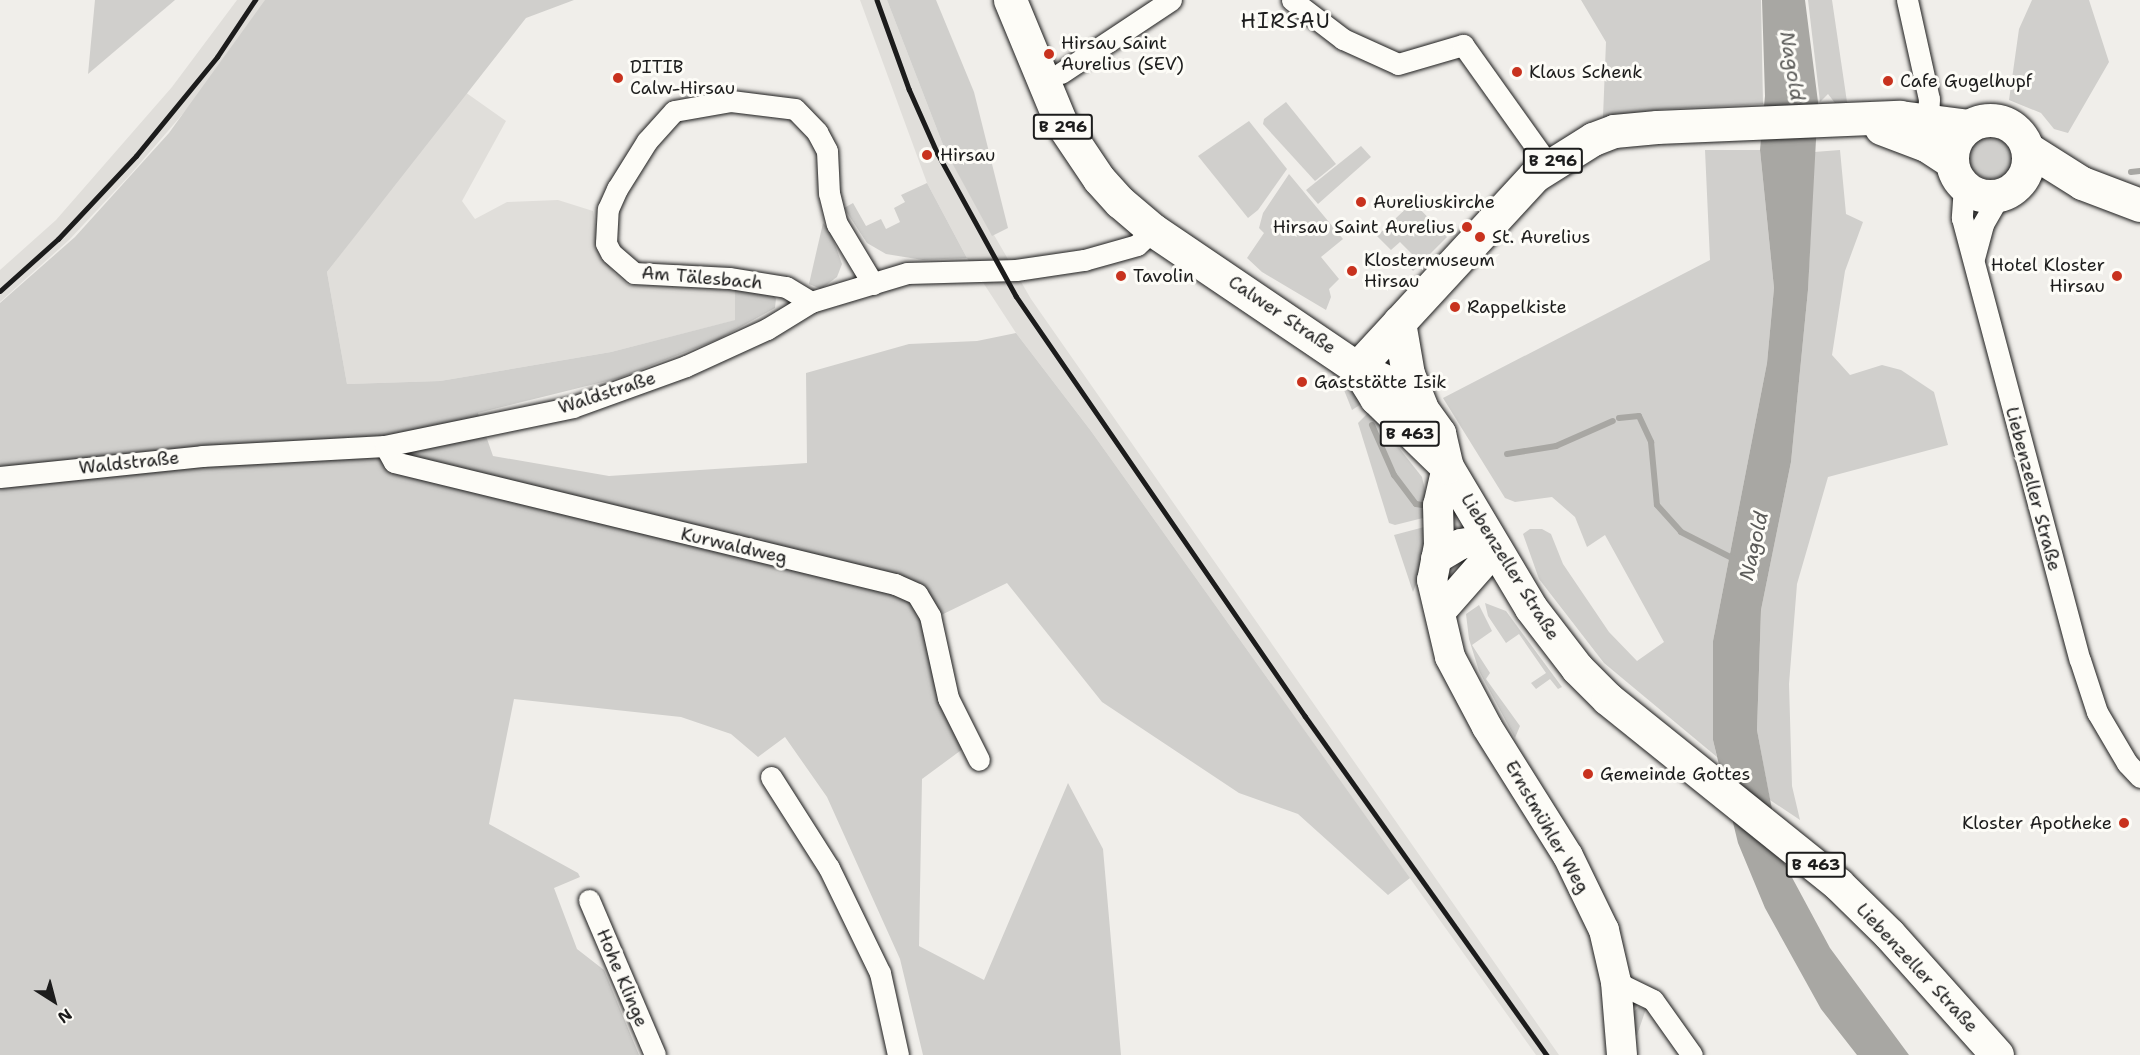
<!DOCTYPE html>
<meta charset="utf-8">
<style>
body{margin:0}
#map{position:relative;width:2140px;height:1055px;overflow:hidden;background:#f0eeea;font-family:"Shantell Sans",sans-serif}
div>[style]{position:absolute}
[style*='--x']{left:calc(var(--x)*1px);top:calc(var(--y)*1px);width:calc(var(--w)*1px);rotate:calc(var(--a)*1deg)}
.built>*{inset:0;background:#e0deda}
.green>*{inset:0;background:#d0cfcc}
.round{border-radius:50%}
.water>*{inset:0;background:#a8a7a3}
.stream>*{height:6px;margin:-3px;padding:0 3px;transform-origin:3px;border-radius:3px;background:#a8a7a3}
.roads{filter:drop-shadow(0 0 2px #1c1c1c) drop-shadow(0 0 2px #1c1c1c)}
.street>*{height:21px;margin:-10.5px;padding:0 10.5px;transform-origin:10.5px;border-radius:10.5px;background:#fdfcf7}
.secondary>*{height:30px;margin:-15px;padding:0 15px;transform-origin:15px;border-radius:15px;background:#fdfcf7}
.primary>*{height:33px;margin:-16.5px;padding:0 16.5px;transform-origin:16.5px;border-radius:16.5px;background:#fdfcf7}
.primary>.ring{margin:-16.5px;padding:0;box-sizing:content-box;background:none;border:33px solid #fdfcf7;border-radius:50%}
.rail>*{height:4.5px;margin:-2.25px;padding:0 2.25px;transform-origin:2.25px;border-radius:2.25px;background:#1c1c1c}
.dots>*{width:16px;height:16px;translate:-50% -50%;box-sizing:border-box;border:3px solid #fdfcf7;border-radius:50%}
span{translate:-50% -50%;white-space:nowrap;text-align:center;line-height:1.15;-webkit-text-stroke:6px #fdfcf7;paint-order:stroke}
.shield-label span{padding:2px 4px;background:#fdfcf7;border:2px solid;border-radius:4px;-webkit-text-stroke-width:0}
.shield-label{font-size:16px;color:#1c1c1c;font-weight:700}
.poi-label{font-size:18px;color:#1c1c1c}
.left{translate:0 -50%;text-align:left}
.right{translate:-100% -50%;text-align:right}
.street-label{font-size:18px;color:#1c1c1c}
.water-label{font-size:20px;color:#5b5b59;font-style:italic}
.quarter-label{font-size:21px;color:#1c1c1c;letter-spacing:1.5px}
.north{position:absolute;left:24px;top:971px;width:60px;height:60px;-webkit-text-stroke:4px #fdfcf7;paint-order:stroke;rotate:144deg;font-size:16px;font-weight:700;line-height:24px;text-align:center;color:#1c1c1c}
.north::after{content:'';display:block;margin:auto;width:21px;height:27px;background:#1c1c1c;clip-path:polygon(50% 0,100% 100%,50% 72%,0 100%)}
</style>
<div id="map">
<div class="built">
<i style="clip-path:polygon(237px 0,266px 0,193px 102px,129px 176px,69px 240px,0 302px,0 270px,56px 220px,172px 87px)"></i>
<i style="clip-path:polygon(860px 0,887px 0,945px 150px,1031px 299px,1559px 1055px,1536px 1055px,1091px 431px,1016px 333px,967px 258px,927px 183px)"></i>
<i style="clip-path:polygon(465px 92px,506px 121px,462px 201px,475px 219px,507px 202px,558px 200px,593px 211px,600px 251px,614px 273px,628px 285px,735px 288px,736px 320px,611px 352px,440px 381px,347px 384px,327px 272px)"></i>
</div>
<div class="green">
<i style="clip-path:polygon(95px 0,175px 0,88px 74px)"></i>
<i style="clip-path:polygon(265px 0,574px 0,526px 18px,327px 272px,347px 384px,440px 381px,611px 352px,735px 320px,735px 288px,769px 292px,776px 298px,775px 308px,719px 339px,619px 378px,478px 413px,493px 456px,609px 476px,807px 463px,806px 373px,909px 344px,977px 341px,1016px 333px,1091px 431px,1410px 878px,1388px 895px,1298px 814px,1239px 793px,1102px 702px,1007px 583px,935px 618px,953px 701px,979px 737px,922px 779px,919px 946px,984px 980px,1068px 783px,1103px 849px,1121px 1055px,923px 1055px,900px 959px,827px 797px,785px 737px,758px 757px,731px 734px,681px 717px,514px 699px,489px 824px,578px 873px,580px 877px,554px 888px,577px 949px,604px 970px,639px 1055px,0 1055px,0 303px,75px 237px,169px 133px)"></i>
<i style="clip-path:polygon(887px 0,936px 0,974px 92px,1008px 228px,992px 236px,945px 150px)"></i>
<i style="clip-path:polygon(1581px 0,1761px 0,1763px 104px,1665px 109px,1603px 117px,1606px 42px)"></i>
<i style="clip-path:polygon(1808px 0,1832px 0,1847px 102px,1835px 103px,1828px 94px,1820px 102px)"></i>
<i style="clip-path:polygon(2032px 0,2089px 0,2109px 62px,2068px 133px,2054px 129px,2041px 113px,2009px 100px,2019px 29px)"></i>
<i style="clip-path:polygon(1286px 102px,1336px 164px,1315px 181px,1263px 124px,1264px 119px)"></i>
<i style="clip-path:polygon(1249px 121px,1287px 169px,1258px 210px,1248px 218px,1198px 156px)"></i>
<i class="round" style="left:1968px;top:133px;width:46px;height:46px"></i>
<i style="clip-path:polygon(1361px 146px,1371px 157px,1318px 204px,1306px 190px)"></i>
<i style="clip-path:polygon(1705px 150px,1760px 150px,1774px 288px,1767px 363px,1713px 641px,1713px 740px,1717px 757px,1604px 663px,1539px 579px,1523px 534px,1530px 529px,1542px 529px,1551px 534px,1563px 564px,1609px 632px,1637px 661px,1664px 642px,1605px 535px,1587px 547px,1575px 517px,1552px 497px,1515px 502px,1505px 498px,1443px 398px,1710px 260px)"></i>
<i style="clip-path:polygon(1840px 150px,1846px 214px,1863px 222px,1845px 271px,1832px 355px,1850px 375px,1882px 365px,1901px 370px,1934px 392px,1948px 445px,1828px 477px,1797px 584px,1789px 684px,1792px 786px,1800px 820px,1770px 800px,1757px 730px,1761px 610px,1791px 462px,1808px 290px,1814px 152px)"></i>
<i style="clip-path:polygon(1289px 174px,1343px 239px,1321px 257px,1339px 279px,1329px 289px,1331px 297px,1326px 310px,1262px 272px,1247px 258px,1264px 233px,1259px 228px,1263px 213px)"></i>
<i style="clip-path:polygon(927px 183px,967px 258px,923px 260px,886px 254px,867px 243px,844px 208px,853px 203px,866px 226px,881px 219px,886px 229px,900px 222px,894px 208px,905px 202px,901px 195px)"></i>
<i style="clip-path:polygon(1413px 202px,1447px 237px,1413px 271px,1405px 261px,1412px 254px,1400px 242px,1391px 250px,1377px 236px)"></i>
<i style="clip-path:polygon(823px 223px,830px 231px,842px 264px,837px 277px,821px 289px,809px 284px)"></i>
<i style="clip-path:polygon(1325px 364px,1347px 380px,1363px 403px,1352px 410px,1344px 390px)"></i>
<i style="clip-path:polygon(1370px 411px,1422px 477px,1431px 516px,1395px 525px,1389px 523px,1358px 423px)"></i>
<i style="clip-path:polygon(1428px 526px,1430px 548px,1413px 592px,1394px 535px)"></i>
<i style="clip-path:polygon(1485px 603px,1506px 611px,1562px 687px,1558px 689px,1550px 679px,1536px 689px,1531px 683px,1546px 673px,1519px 634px,1506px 643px,1488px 616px)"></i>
<i style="clip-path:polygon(1479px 605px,1492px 631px,1472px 645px,1490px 673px,1486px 679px,1520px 726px,1515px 738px,1479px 671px,1469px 639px,1466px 614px)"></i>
<i style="clip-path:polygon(1639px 1007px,1646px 1009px,1637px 1035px,1633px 1036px,1633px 1012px)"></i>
</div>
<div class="water">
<i style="clip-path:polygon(1762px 0,1805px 0,1818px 102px,1808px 290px,1791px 462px,1761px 610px,1757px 730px,1781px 857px,1830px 948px,1909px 1055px,1857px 1055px,1821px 1009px,1765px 908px,1738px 843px,1713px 740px,1713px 641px,1767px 363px,1774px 288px,1760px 150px,1765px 96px)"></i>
</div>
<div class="stream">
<i style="--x:2131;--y:172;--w:9;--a:-6"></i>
<i style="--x:1619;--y:418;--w:20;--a:-6"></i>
<i style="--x:1639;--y:416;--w:29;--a:65"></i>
<i style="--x:1651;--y:442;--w:63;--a:84.6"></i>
<i style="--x:1657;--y:505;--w:36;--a:48"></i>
<i style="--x:1681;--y:532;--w:59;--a:27"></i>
<i style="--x:1372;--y:425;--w:55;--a:66.3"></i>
<i style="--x:1394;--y:475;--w:36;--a:53"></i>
<i style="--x:1416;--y:504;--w:6;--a:9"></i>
<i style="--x:1507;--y:454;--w:50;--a:-9.3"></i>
<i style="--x:1556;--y:446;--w:62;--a:-23.7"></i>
</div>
<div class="roads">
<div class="street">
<i style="--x:1292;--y:0;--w:64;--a:37.4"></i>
<i style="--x:1343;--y:39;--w:60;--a:24.4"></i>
<i style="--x:1398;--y:64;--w:68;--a:-16.3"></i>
<i style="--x:1463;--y:45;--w:146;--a:54.5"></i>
<i style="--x:1907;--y:0;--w:101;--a:77.5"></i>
<i style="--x:1929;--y:99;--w:33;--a:93"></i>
<i style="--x:1061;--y:73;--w:132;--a:-33.6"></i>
<i style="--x:1964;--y:186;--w:32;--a:94"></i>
<i style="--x:1962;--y:218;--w:457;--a:75.1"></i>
<i style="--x:2080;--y:660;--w:55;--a:71.9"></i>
<i style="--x:2097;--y:712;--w:59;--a:59.5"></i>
<i style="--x:2127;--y:763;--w:19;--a:47"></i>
<i style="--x:1974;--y:258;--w:35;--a:-75"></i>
<i style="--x:1983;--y:224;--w:32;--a:-60"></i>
<i style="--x:811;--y:302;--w:29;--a:-149"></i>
<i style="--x:786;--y:287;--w:58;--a:-171"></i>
<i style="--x:729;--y:278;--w:95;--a:-177"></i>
<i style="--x:634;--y:273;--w:30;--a:-139"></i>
<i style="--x:611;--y:253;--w:11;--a:-117"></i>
<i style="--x:606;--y:243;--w:34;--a:-87"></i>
<i style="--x:608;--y:209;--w:22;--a:-66"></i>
<i style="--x:617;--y:189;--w:57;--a:-58"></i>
<i style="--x:647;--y:141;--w:40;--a:-48"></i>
<i style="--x:674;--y:111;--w:58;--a:-10"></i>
<i style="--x:731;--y:101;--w:64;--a:7.1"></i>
<i style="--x:795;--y:109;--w:32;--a:46"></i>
<i style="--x:817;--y:132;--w:21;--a:62"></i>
<i style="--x:827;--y:151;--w:42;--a:87.3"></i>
<i style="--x:829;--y:193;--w:32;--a:76"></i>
<i style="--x:837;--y:224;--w:70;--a:59"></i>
<i style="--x:385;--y:446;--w:18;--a:61"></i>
<i style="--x:394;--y:462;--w:516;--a:13.69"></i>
<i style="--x:895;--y:584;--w:24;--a:24"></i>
<i style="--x:917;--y:594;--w:26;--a:59"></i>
<i style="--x:930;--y:616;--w:84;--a:77.6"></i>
<i style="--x:948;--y:698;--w:69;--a:63.4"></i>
<i style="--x:0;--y:477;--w:203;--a:-5.9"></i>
<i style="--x:202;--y:456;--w:183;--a:-3.1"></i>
<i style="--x:385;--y:446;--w:192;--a:-11.7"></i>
<i style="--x:573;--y:407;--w:120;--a:-19.9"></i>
<i style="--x:686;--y:366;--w:89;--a:-24.6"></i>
<i style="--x:767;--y:329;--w:52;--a:-31.5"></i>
<i style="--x:811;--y:302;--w:100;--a:-16.8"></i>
<i style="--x:907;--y:273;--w:109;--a:-1.6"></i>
<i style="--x:1016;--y:270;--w:69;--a:-8.4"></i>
<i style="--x:1084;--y:260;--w:55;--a:-15.8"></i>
<i style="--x:1137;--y:245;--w:22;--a:-43"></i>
<i style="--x:771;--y:777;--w:108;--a:57.5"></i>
<i style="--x:829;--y:868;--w:117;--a:64.1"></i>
<i style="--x:880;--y:973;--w:84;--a:77.6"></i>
<i style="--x:589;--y:900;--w:168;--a:66.9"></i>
<i style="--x:1616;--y:982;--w:41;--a:25.9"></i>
<i style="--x:1653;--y:1000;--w:67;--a:54.7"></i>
</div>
<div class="secondary">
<i style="--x:1447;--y:467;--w:39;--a:103"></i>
<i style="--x:1438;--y:505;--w:40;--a:88.6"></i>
<i style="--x:1439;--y:545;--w:36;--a:101"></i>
<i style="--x:1432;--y:580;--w:79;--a:76.8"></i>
<i style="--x:1450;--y:657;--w:79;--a:62.1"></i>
<i style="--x:1487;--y:727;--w:152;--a:57.9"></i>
<i style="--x:1568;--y:856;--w:82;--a:64.1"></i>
<i style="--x:1604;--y:930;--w:53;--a:77"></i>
<i style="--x:1616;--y:982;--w:73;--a:85.3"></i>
<i style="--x:1436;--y:559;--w:29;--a:-31"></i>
<i style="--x:1461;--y:544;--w:29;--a:-10"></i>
<i style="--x:1490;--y:539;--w:23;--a:103"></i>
<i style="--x:1485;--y:561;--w:65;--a:131.3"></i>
</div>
<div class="primary">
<i style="--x:1010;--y:0;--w:131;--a:67.5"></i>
<i style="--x:1060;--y:121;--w:70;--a:56.1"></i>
<i style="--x:1099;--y:179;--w:31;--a:48"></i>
<i style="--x:1120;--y:202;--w:43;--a:40.3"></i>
<i style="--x:1153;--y:230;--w:246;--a:34.1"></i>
<i style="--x:1357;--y:368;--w:38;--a:25"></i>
<i style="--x:1392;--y:384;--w:38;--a:40"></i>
<i style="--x:1421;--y:408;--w:31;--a:54"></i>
<i style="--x:1439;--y:433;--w:35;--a:77"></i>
<i style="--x:1447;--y:467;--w:164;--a:59.2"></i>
<i style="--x:1531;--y:608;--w:76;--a:52.5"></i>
<i style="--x:1577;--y:668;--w:44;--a:45"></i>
<i style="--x:1608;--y:699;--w:295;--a:38.8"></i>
<i style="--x:1838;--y:884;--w:71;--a:44.4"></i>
<i style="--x:1889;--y:934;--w:162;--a:48.2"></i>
<i class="ring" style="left:1952px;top:120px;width:43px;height:43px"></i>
<i style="--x:1881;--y:128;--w:48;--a:20.7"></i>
<i style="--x:1926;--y:145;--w:31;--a:33"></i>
<i style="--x:2028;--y:149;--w:64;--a:32.2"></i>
<i style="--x:2082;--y:183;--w:62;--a:20.8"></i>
<i style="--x:1399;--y:322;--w:53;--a:80.2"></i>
<i style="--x:1408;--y:374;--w:35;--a:68"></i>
<i style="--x:1357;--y:368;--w:261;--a:-47.3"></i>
<i style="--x:1534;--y:176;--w:70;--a:-32.1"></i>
<i style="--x:1593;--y:139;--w:22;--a:-21"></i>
<i style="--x:1614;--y:131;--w:43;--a:-5.3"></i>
<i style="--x:1657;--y:127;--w:243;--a:-2.4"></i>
<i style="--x:1900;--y:117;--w:70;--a:7.4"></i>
<i style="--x:1363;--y:377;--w:25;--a:58"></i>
<i style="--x:1376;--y:398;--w:99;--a:44.2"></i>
</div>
</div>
<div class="rail">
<i style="--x:877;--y:0;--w:95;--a:70.2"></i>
<i style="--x:909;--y:89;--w:71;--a:66"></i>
<i style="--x:938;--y:154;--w:162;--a:61.2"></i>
<i style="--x:1016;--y:296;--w:510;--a:55.47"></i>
<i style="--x:1305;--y:716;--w:417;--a:54.5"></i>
<i style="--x:0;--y:291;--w:78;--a:-41.9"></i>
<i style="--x:58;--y:239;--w:114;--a:-46.8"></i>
<i style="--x:136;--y:156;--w:128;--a:-50.7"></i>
<i style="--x:217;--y:57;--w:69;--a:-56.3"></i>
</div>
<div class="dots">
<i style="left:1049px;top:54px;background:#c8321e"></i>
<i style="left:1517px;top:72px;background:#c8321e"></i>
<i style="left:618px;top:78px;background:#c8321e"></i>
<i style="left:1888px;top:81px;background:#c8321e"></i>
<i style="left:927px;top:155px;background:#c8321e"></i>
<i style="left:1361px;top:202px;background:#c8321e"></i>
<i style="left:1467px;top:227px;background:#c8321e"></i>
<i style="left:1480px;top:237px;background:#c8321e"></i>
<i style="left:1352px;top:271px;background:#c8321e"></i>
<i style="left:1121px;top:276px;background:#c8321e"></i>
<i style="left:2117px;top:276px;background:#c8321e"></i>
<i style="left:1455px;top:307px;background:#c8321e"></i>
<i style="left:1302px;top:382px;background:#c8321e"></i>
<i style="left:1588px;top:774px;background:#c8321e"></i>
<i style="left:2124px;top:823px;background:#c8321e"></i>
</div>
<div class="shield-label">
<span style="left:1063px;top:127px">B 296</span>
<span style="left:1553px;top:161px">B 296</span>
<span style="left:1410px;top:434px">B 463</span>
<span style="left:1816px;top:865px">B 463</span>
</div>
<div class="poi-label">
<span class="left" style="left:1061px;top:54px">Hirsau Saint<br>Aurelius (SEV)</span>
<span class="left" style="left:630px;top:78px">DITIB<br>Calw-Hirsau</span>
<span class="left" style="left:1529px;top:72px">Klaus Schenk</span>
<span class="left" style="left:1900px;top:81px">Cafe Gugelhupf</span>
<span class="left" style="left:940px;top:155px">Hirsau</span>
<span class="left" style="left:1373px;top:202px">Aureliuskirche</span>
<span class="right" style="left:1455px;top:227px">Hirsau Saint Aurelius</span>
<span class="left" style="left:1492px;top:237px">St. Aurelius</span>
<span class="left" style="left:1364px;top:271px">Klostermuseum<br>Hirsau</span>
<span class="right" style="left:2105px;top:276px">Hotel Kloster<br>Hirsau</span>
<span class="left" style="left:1133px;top:276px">Tavolin</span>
<span class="left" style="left:1467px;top:307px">Rappelkiste</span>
<span class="left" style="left:1314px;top:382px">Gaststätte Isik</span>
<span class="left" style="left:1600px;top:774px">Gemeinde Gottes</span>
<span class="right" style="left:2112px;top:823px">Kloster Apotheke</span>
</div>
<div class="street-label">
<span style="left:702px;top:278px;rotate:5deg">Am Tälesbach</span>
<span style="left:1282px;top:315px;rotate:34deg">Calwer Straße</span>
<span style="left:607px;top:393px;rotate:-18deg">Waldstraße</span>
<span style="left:129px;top:463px;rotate:-6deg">Waldstraße</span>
<span style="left:2033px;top:489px;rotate:75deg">Liebenzeller Straße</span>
<span style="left:734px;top:546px;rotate:13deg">Kurwaldweg</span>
<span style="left:1510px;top:567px;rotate:58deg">Liebenzeller Straße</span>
<span style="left:1547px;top:827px;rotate:60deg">Ernstmühler Weg</span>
<span style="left:1917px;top:968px;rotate:47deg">Liebenzeller Straße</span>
<span style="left:622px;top:978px;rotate:67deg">Hohe Klinge</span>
</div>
<div class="water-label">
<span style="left:1792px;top:66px;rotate:81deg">Nagold</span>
<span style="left:1754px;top:546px;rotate:-77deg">Nagold</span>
</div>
<div class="quarter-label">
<span style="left:1286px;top:21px">HIRSAU</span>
</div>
<div class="north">N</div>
</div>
